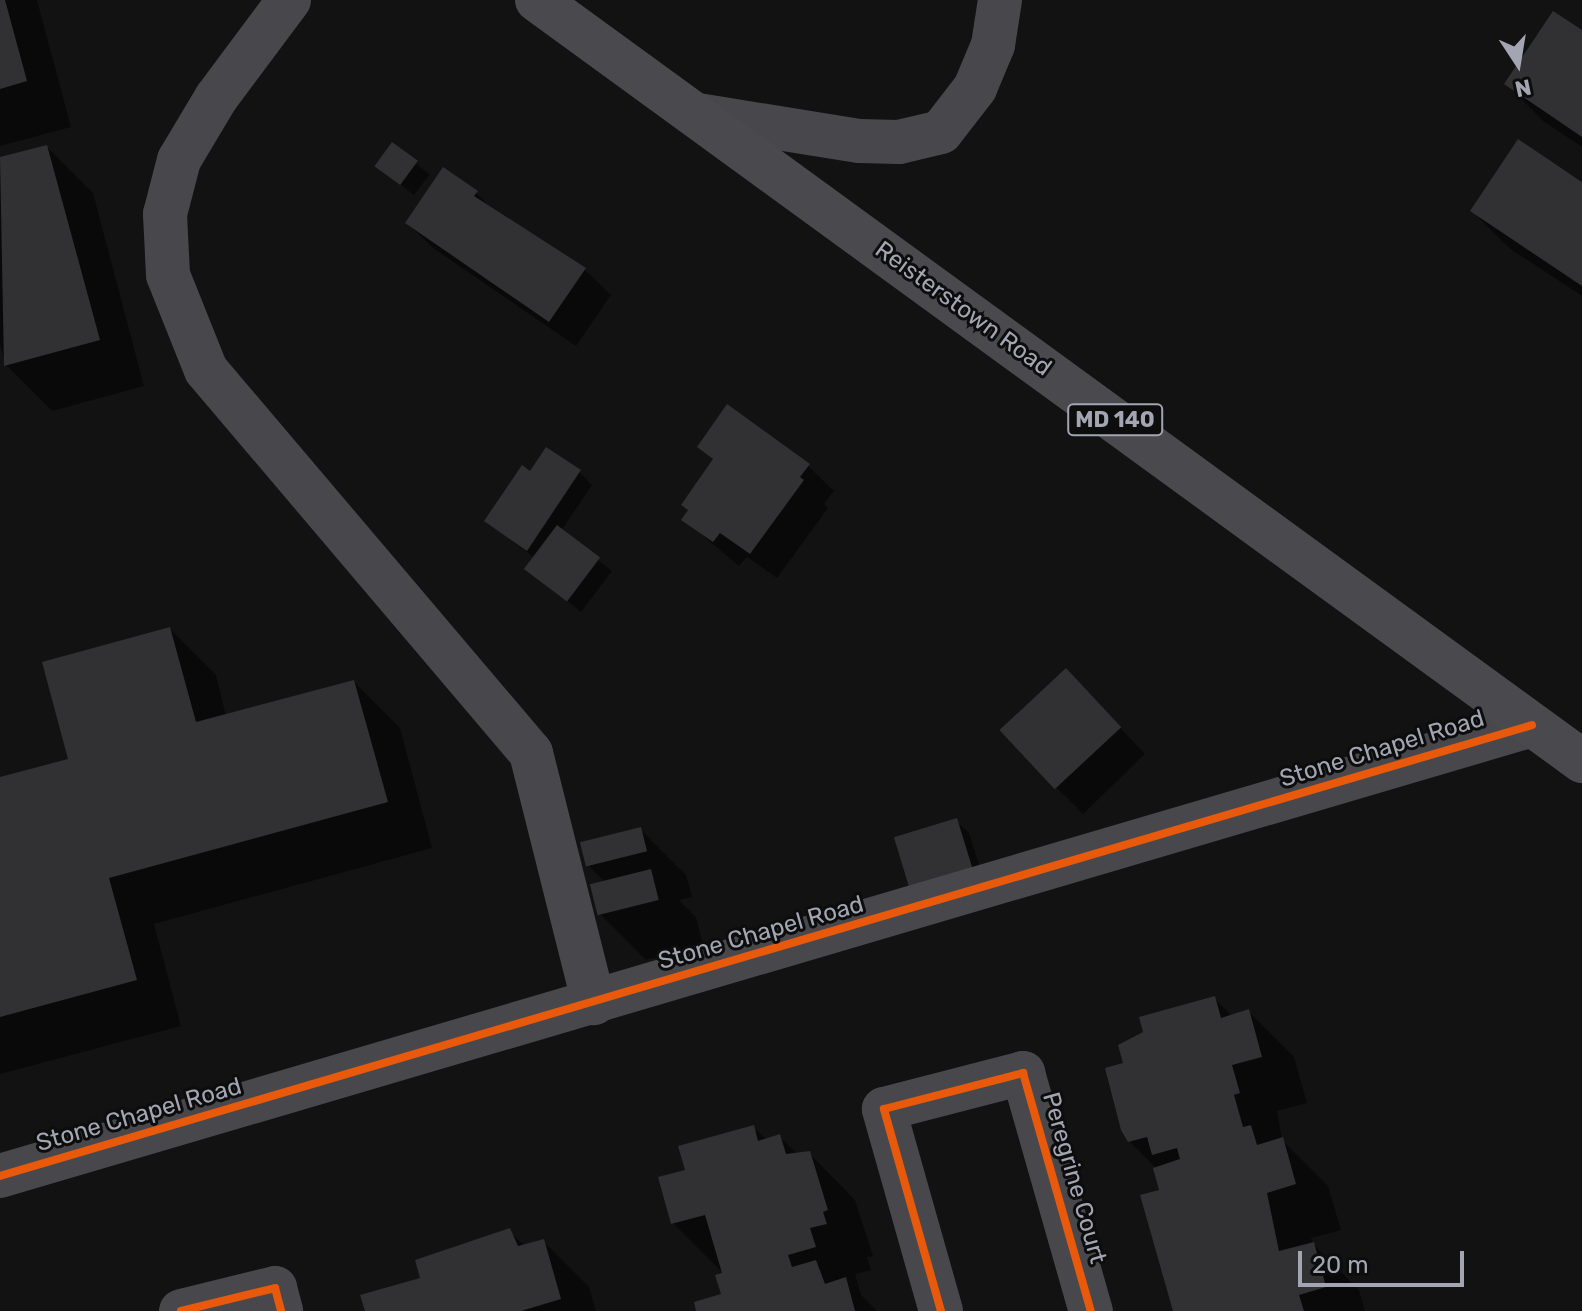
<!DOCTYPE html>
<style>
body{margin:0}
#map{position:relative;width:1582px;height:1311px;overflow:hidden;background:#121212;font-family:Rubik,sans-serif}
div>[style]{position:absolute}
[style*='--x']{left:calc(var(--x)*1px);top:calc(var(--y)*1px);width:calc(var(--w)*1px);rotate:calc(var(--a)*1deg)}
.shadow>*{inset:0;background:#0007;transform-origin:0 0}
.building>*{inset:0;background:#313133;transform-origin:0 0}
.minor>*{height:44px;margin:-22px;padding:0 22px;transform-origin:22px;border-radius:22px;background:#48484c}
.major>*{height:44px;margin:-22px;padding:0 22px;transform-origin:22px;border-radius:22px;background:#4a4a4e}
.cycleway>*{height:8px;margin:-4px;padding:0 4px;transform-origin:4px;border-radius:4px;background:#e8590c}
span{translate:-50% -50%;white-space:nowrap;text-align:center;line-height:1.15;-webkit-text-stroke:6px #0d0d0e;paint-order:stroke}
.shield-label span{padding:2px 6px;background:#0d0d0e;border:2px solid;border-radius:6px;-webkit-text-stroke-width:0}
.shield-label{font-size:22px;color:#a4a5b2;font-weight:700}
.street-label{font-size:24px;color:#a4a5b2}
.north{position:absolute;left:1478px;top:24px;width:80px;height:80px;-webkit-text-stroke:6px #0d0d0e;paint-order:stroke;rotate:168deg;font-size:22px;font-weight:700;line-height:32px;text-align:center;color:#a4a5b2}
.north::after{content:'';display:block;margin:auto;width:28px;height:36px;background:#a4a5b2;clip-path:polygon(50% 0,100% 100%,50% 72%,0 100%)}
.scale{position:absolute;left:1298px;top:1251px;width:166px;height:36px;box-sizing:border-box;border:4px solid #a4a5b2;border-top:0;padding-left:10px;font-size:24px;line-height:28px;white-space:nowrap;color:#a4a5b2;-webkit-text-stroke:6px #0d0d0e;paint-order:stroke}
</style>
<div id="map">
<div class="shadow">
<i style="clip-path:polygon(0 0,37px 0,71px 127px,0 146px)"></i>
<i style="clip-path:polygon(1582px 33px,1582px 147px,1543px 121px,1507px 84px)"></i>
<i style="clip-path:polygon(1518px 141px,1582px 181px,1582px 296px,1509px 248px,1472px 211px)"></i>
<i style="left:392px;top:145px;width:48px;height:26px;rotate:38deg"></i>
<i style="clip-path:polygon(47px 147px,93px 193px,144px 386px,52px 411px,6px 365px,0 344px,0 159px)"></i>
<i style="clip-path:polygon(476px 193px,499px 216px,585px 270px,611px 295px,576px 346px,433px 248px,407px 223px)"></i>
<i style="clip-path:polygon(699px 446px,808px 466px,834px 491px,824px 504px,828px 508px,777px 578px,747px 557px,739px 566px,683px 519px,714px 461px)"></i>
<i style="clip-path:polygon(579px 472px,592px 485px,561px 531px,612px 571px,581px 612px,528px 569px,536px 559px,487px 521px,530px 474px)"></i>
<i style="clip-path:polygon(170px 629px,216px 675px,226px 716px,354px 682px,400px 728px,432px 848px,154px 924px,181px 1026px,0 1074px,0 780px,71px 760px)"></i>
<i style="clip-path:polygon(1091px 697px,1145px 754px,1083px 814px,1057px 788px)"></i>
<i style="clip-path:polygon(956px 821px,969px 833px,985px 884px,924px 902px)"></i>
<i style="clip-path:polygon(640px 829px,686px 875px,692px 897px,679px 900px,696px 917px,703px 945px,646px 960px,600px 914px,606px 883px,589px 866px)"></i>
<i style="clip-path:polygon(1214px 998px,1232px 1016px,1248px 1011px,1294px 1057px,1307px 1103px,1277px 1111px,1282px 1140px,1328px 1186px,1341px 1230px,1311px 1238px,1313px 1244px,1359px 1290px,1365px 1311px,1175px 1311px,1157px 1169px,1129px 1141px,1125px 1065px)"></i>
<i style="clip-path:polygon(753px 1127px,767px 1140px,779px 1136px,798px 1155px,809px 1153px,855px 1200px,873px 1256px,867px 1257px,871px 1270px,855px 1274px,861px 1295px,877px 1311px,698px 1311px,723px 1296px,725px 1275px,673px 1223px,687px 1171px)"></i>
<i style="clip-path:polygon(509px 1231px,525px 1246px,543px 1241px,589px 1287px,596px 1311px,367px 1311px)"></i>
</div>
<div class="building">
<i style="clip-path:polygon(0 0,5px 0,27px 81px,0 89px)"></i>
<i style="clip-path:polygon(1553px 11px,1582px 30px,1582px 137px,1504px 84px)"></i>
<i style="clip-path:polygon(1518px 139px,1582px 182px,1582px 286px,1470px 211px)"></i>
<i style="left:392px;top:142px;width:32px;height:30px;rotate:36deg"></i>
<i style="clip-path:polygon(47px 145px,100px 340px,4px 366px,0 157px)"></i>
<i style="clip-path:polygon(443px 167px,478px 191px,474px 196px,586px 268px,549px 322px,405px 223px)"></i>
<i style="clip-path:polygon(727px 404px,810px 464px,800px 477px,804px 480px,750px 554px,720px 533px,713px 542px,681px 520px,688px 510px,681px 505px,713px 459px,697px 447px)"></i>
<i style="clip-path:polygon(546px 447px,581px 470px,527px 551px,484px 521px,522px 465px,530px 471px)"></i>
<i style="left:557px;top:525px;width:54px;height:55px;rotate:37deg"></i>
<i style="clip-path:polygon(170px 627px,196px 722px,354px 680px,388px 802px,109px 878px,137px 980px,0 1017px,0 777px,68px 759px,42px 662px)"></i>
<i style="left:1066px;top:668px;width:81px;height:91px;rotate:47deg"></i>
<i style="left:957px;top:818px;width:55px;height:66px;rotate:73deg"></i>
<i style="left:641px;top:827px;width:25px;height:63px;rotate:76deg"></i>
<i style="left:651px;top:869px;width:32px;height:63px;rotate:76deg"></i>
<i style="clip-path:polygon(1215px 996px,1221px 1018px,1249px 1009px,1262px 1057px,1232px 1065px,1240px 1093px,1234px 1095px,1243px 1127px,1251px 1125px,1257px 1145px,1283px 1137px,1296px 1184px,1267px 1193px,1279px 1251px,1314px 1242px,1326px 1287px,1299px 1295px,1304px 1311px,1173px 1311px,1140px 1195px,1159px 1190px,1153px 1168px,1180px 1159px,1177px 1148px,1152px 1155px,1147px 1137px,1128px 1142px,1121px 1130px,1105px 1068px,1123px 1063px,1118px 1045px,1143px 1032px,1139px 1017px)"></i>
<i style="clip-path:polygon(754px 1125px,758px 1141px,780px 1134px,786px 1154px,810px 1151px,828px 1210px,823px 1212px,827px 1224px,810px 1228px,816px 1247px,788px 1255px,792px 1267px,816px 1260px,825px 1284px,846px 1277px,855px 1311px,696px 1311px,694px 1302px,721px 1294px,715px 1275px,722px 1273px,705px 1215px,671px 1224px,658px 1177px,685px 1170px,678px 1146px)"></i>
<i style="clip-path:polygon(510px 1228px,518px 1246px,544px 1239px,561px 1299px,521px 1311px,365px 1311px,360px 1295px,420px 1278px,415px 1260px)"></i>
</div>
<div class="minor">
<i style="--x:289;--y:0;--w:122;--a:126.7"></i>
<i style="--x:216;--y:98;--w:72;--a:120.8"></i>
<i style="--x:179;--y:160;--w:56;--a:104.5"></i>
<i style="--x:165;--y:214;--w:61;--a:87.2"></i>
<i style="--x:168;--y:275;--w:102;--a:68.2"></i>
<i style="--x:206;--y:370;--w:502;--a:49.68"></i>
<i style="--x:531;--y:753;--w:258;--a:75.9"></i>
<i style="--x:698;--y:115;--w:163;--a:9.2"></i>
<i style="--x:859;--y:141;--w:40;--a:1.4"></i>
<i style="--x:899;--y:142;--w:43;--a:-13.4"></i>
<i style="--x:941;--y:132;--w:56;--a:-52.3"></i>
<i style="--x:975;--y:88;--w:47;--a:-67.3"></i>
<i style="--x:993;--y:45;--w:46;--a:-81.2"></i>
<i style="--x:0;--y:1176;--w:1597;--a:-16.4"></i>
<i style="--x:181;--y:1311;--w:97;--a:-13.7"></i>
<i style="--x:275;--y:1288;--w:24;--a:75"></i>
<i style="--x:941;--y:1311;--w:210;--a:-105.8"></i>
<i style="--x:884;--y:1109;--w:144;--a:-14.5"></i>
<i style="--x:1023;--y:1073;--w:248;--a:74.1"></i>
</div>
<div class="major">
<i style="--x:537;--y:0;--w:1293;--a:36.06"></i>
</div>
<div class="cycleway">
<i style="--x:0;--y:1176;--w:1597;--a:-16.4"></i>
<i style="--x:181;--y:1311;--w:97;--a:-13.7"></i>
<i style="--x:275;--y:1288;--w:24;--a:75"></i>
<i style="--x:941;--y:1311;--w:210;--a:-105.8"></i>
<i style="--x:884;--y:1109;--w:144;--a:-14.5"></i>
<i style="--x:1023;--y:1073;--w:248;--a:74.1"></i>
</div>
<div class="shield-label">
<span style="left:1115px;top:420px">MD 140</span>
</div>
<div class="street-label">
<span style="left:963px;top:309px;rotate:36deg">Reisterstown Road</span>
<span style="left:1382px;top:749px;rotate:-17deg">Stone Chapel Road</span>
<span style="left:761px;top:933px;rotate:-16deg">Stone Chapel Road</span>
<span style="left:139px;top:1115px;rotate:-16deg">Stone Chapel Road</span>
<span style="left:1074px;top:1178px;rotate:74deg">Peregrine Court</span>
</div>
<div class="north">N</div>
<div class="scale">20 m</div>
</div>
